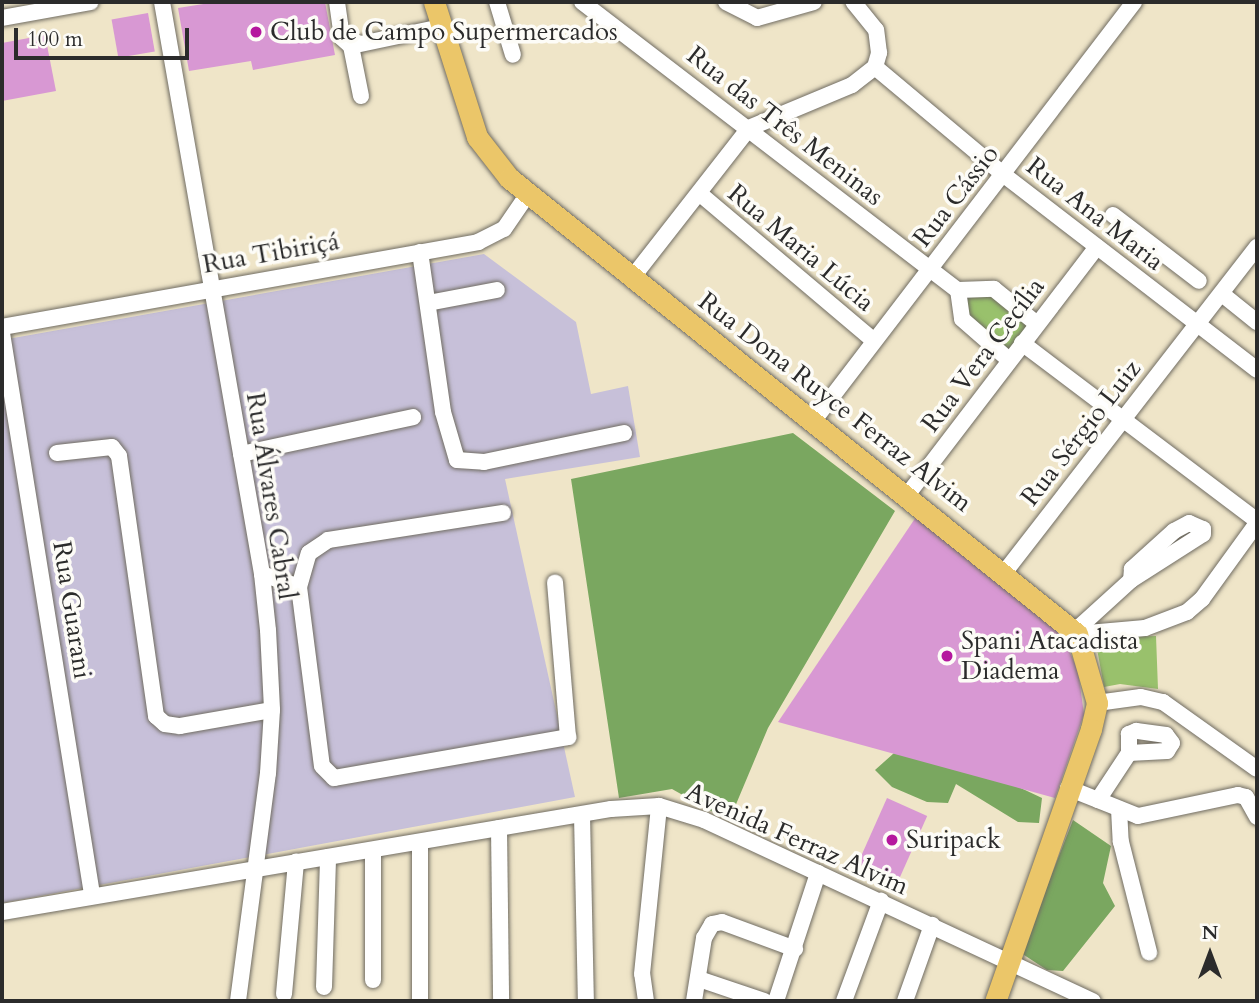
<!DOCTYPE html>
<meta charset="utf-8">
<style>
body{margin:0}
#map{position:relative;width:1259px;height:1003px;overflow:hidden;background:#efe5c8;font-family:Cardo,serif}
div>[style]{position:absolute}
[style*='--x']{left:calc(var(--x)*1px);top:calc(var(--y)*1px);width:calc(var(--w)*1px);rotate:calc(var(--a)*1deg)}
.industrial>*{inset:0;background:#c7c0d9}
.green>*{inset:0;background:#99c16c}
.forest>*{inset:0;background:#7aa760}
.building>*{inset:0;background:#d898d3;transform-origin:0 0}
.roads{filter:drop-shadow(0 0 2px #706c62) drop-shadow(0 0 2px #706c62)}
.minor>*{height:16px;margin:-8px;padding:0 8px;transform-origin:8px;border-radius:8px;background:#fff}
.major>*{height:21px;margin:-10.5px;padding:0 10.5px;transform-origin:10.5px;border-radius:10.5px;background:#ebc669}
.dots>*{width:19px;height:19px;translate:-50% -50%;box-sizing:border-box;border:4px solid #fdfcf7;border-radius:50%}
span{translate:-50% -50%;white-space:nowrap;text-align:center;line-height:1.15;-webkit-text-stroke:7px #fdfcf7;paint-order:stroke}
.poi-label{font-size:26px;color:#2b2b2b}
.left{translate:0 -50%;text-align:left}
.street-label{font-size:26px;color:#2b2b2b}
.frame{position:absolute;inset:0;border:4px solid #2b2b2b;pointer-events:none}
.north{position:absolute;left:1175px;top:919px;width:70px;height:70px;-webkit-text-stroke:5px #fdfcf7;paint-order:stroke;rotate:0deg;font-size:19px;font-weight:700;line-height:28px;text-align:center;color:#2b2b2b}
.north::after{content:'';display:block;margin:auto;width:24px;height:32px;background:#2b2b2b;clip-path:polygon(50% 0,100% 100%,50% 72%,0 100%)}
.scale{position:absolute;left:14px;top:28px;width:175px;height:32px;box-sizing:border-box;border:4px solid #2b2b2b;border-top:0;padding-left:9px;font-size:21px;line-height:24px;white-space:nowrap;color:#2b2b2b;-webkit-text-stroke:5px #fdfcf7;paint-order:stroke}
</style>
<div id="map">
<div class="industrial">
<i style="clip-path:polygon(484px 254px,576px 322px,591px 394px,628px 386px,640px 457px,505px 479px,575px 797px,2px 903px,2px 340px)"></i>
</div>
<div class="green">
<i style="clip-path:polygon(985px 287px,1037px 324px,1009px 359px,964px 321px,958px 290px)"></i>
<i style="clip-path:polygon(1156px 636px,1158px 689px,1120px 684px,1104px 687px,1095px 638px)"></i>
</div>
<div class="forest">
<i style="clip-path:polygon(793px 433px,895px 511px,768px 728px,729px 821px,672px 789px,619px 798px,571px 479px)"></i>
<i style="clip-path:polygon(912px 737px,1042px 798px,1039px 823px,1018px 822px,956px 784px,948px 803px,927px 802px,892px 787px,875px 770px)"></i>
<i style="clip-path:polygon(1073px 820px,1111px 846px,1103px 883px,1115px 906px,1063px 971px,1047px 970px,1021px 953px)"></i>
</div>
<div class="building">
<i style="clip-path:polygon(216px 2px,325px 2px,335px 55px,253px 70px,251px 61px,189px 71px,178px 8px)"></i>
<i style="left:148px;top:13px;width:39px;height:37px;rotate:80deg"></i>
<i style="clip-path:polygon(45px 35px,56px 91px,2px 101px,2px 43px)"></i>
<i style="clip-path:polygon(916px 517px,1048px 620px,1065px 641px,1078px 671px,1084px 714px,1055px 798px,778px 722px)"></i>
<i style="left:887px;top:798px;width:44px;height:72px;rotate:24deg"></i>
</div>
<div class="roads">
<div class="minor">
<i style="--x:162;--y:2;--w:581;--a:80.08"></i>
<i style="--x:262;--y:574;--w:56;--a:83.9"></i>
<i style="--x:268;--y:630;--w:80;--a:87.1"></i>
<i style="--x:272;--y:710;--w:63;--a:93.6"></i>
<i style="--x:268;--y:773;--w:230;--a:97.5"></i>
<i style="--x:337;--y:2;--w:36;--a:82"></i>
<i style="--x:342;--y:38;--w:12;--a:42"></i>
<i style="--x:351;--y:46;--w:92;--a:-11.9"></i>
<i style="--x:497;--y:2;--w:55;--a:73.2"></i>
<i style="--x:582;--y:2;--w:474;--a:37.5"></i>
<i style="--x:726;--y:2;--w:35;--a:27"></i>
<i style="--x:757;--y:18;--w:59;--a:-15.7"></i>
<i style="--x:2;--y:18;--w:90;--a:-10.2"></i>
<i style="--x:351;--y:46;--w:51;--a:78.7"></i>
<i style="--x:875;--y:67;--w:168;--a:39.9"></i>
<i style="--x:1004;--y:175;--w:319;--a:37.6"></i>
<i style="--x:699;--y:193;--w:228;--a:40.2"></i>
<i style="--x:1113;--y:215;--w:108;--a:37.5"></i>
<i style="--x:420;--y:252;--w:162;--a:81.8"></i>
<i style="--x:443;--y:412;--w:50;--a:73.7"></i>
<i style="--x:457;--y:460;--w:27;--a:4"></i>
<i style="--x:484;--y:462;--w:143;--a:-11.7"></i>
<i style="--x:632;--y:278;--w:190;--a:-52"></i>
<i style="--x:749;--y:128;--w:112;--a:-22.7"></i>
<i style="--x:852;--y:85;--w:29;--a:-38"></i>
<i style="--x:875;--y:67;--w:15;--a:-74"></i>
<i style="--x:879;--y:53;--w:23;--a:-97"></i>
<i style="--x:876;--y:30;--w:36;--a:-129"></i>
<i style="--x:958;--y:290;--w:29;--a:82"></i>
<i style="--x:962;--y:319;--w:62;--a:41.1"></i>
<i style="--x:958;--y:290;--w:36;--a:-2"></i>
<i style="--x:994;--y:289;--w:55;--a:39.1"></i>
<i style="--x:1222;--y:294;--w:45;--a:38.7"></i>
<i style="--x:428;--y:303;--w:70;--a:-10.7"></i>
<i style="--x:2;--y:327;--w:484;--a:-10.1"></i>
<i style="--x:478;--y:242;--w:29;--a:-27"></i>
<i style="--x:504;--y:229;--w:42;--a:-55.6"></i>
<i style="--x:2;--y:333;--w:568;--a:80.89"></i>
<i style="--x:1022;--y:343;--w:295;--a:37.1"></i>
<i style="--x:815;--y:419;--w:525;--a:-52.58"></i>
<i style="--x:57;--y:453;--w:55;--a:-6.2"></i>
<i style="--x:112;--y:447;--w:11;--a:52"></i>
<i style="--x:119;--y:456;--w:263;--a:81.9"></i>
<i style="--x:156;--y:716;--w:12;--a:42"></i>
<i style="--x:165;--y:724;--w:15;--a:8"></i>
<i style="--x:180;--y:726;--w:93;--a:-9.9"></i>
<i style="--x:241;--y:454;--w:176;--a:-12.1"></i>
<i style="--x:908;--y:494;--w:311;--a:-52.6"></i>
<i style="--x:1004;--y:573;--w:413;--a:-52.2"></i>
<i style="--x:262;--y:574;--w:39;--a:19"></i>
<i style="--x:299;--y:587;--w:180;--a:82.7"></i>
<i style="--x:322;--y:766;--w:17;--a:45"></i>
<i style="--x:334;--y:778;--w:238;--a:-9.9"></i>
<i style="--x:568;--y:737;--w:155;--a:-94.8"></i>
<i style="--x:299;--y:587;--w:35;--a:-74"></i>
<i style="--x:309;--y:553;--w:23;--a:-34"></i>
<i style="--x:328;--y:540;--w:177;--a:-8.8"></i>
<i style="--x:1075;--y:631;--w:76;--a:-42.3"></i>
<i style="--x:1131;--y:580;--w:85;--a:-32.6"></i>
<i style="--x:1203;--y:534;--w:5;--a:-90"></i>
<i style="--x:1203;--y:529;--w:15;--a:-157"></i>
<i style="--x:1189;--y:523;--w:17;--a:152"></i>
<i style="--x:1174;--y:531;--w:57;--a:137.9"></i>
<i style="--x:1132;--y:569;--w:11;--a:95"></i>
<i style="--x:1077;--y:634;--w:68;--a:-5"></i>
<i style="--x:1145;--y:628;--w:45;--a:-20.9"></i>
<i style="--x:1187;--y:612;--w:20;--a:-41"></i>
<i style="--x:1202;--y:599;--w:94;--a:-54.1"></i>
<i style="--x:1097;--y:703;--w:44;--a:-7.8"></i>
<i style="--x:1141;--y:697;--w:23;--a:13"></i>
<i style="--x:1163;--y:702;--w:115;--a:35.5"></i>
<i style="--x:1068;--y:788;--w:75;--a:21.8"></i>
<i style="--x:1138;--y:816;--w:102;--a:-11.9"></i>
<i style="--x:1238;--y:795;--w:8;--a:14"></i>
<i style="--x:1246;--y:797;--w:23;--a:61"></i>
<i style="--x:1098;--y:800;--w:56;--a:-56.6"></i>
<i style="--x:1129;--y:753;--w:38;--a:-3"></i>
<i style="--x:1167;--y:751;--w:9;--a:-58"></i>
<i style="--x:1172;--y:743;--w:10;--a:-127"></i>
<i style="--x:1166;--y:735;--w:30;--a:-172"></i>
<i style="--x:1136;--y:731;--w:8;--a:157"></i>
<i style="--x:1129;--y:734;--w:19;--a:90"></i>
<i style="--x:1119;--y:809;--w:33;--a:87"></i>
<i style="--x:1121;--y:842;--w:114;--a:75.7"></i>
<i style="--x:582;--y:815;--w:186;--a:88.8"></i>
<i style="--x:499;--y:828;--w:173;--a:89.3"></i>
<i style="--x:420;--y:843;--w:158;--a:90"></i>
<i style="--x:2;--y:912;--w:618;--a:-9.6"></i>
<i style="--x:611;--y:809;--w:48;--a:-3.6"></i>
<i style="--x:659;--y:806;--w:47;--a:17.3"></i>
<i style="--x:704;--y:820;--w:429;--a:25"></i>
<i style="--x:699;--y:979;--w:69;--a:18.7"></i>
<i style="--x:373;--y:980;--w:129;--a:-90"></i>
<i style="--x:324;--y:987;--w:130;--a:-88.2"></i>
<i style="--x:284;--y:994;--w:133;--a:-84.8"></i>
<i style="--x:646;--y:1001;--w:27;--a:-98"></i>
<i style="--x:642;--y:974;--w:169;--a:-84.2"></i>
<i style="--x:694;--y:1001;--w:64;--a:-81"></i>
<i style="--x:704;--y:938;--w:16;--a:-60"></i>
<i style="--x:712;--y:924;--w:10;--a:-11"></i>
<i style="--x:722;--y:922;--w:78;--a:20.3"></i>
<i style="--x:776;--y:1001;--w:135;--a:-71.8"></i>
<i style="--x:844;--y:1001;--w:107;--a:-69.7"></i>
<i style="--x:905;--y:1001;--w:81;--a:-70.4"></i>
</div>
<div class="major">
<i style="--x:434;--y:2;--w:142;--a:72.3"></i>
<i style="--x:477;--y:137;--w:52;--a:52"></i>
<i style="--x:509;--y:178;--w:728;--a:38.76"></i>
<i style="--x:1077;--y:634;--w:72;--a:73.8"></i>
<i style="--x:1097;--y:703;--w:27;--a:103"></i>
<i style="--x:1091;--y:729;--w:288;--a:109.4"></i>
</div>
</div>
<div class="dots">
<i style="left:256px;top:32px;background:#b5179e"></i>
<i style="left:947px;top:656px;background:#b5179e"></i>
<i style="left:892px;top:840px;background:#b5179e"></i>
</div>
<div class="poi-label">
<span class="left" style="left:270px;top:32px">Club de Campo Supermercados</span>
<span class="left" style="left:961px;top:656px">Spani Atacadista<br>Diadema</span>
<span class="left" style="left:906px;top:840px">Suripack</span>
</div>
<div class="street-label">
<span style="left:785px;top:126px;rotate:38deg">Rua das Três Meninas</span>
<span style="left:956px;top:196px;rotate:-52deg">Rua Cássio</span>
<span style="left:1095px;top:214px;rotate:38deg">Rua Ana Maria</span>
<span style="left:801px;top:248px;rotate:40deg">Rua Maria Lúcia</span>
<span style="left:271px;top:253px;rotate:-10deg">Rua Tibiriçá</span>
<span style="left:983px;top:355px;rotate:-53deg">Rua Vera Cecília</span>
<span style="left:835px;top:402px;rotate:38deg">Rua Dona Ruyce Ferraz Alvim</span>
<span style="left:1081px;top:433px;rotate:-52deg">Rua Sérgio Luiz</span>
<span style="left:271px;top:496px;rotate:81deg">Rua Álvares Cabral</span>
<span style="left:72px;top:610px;rotate:81deg">Rua Guarani</span>
<span style="left:797px;top:839px;rotate:24deg">Avenida Ferraz Alvim</span>
</div>
<div class="frame"></div>
<div class="north">N</div>
<div class="scale">100 m</div>
</div>
